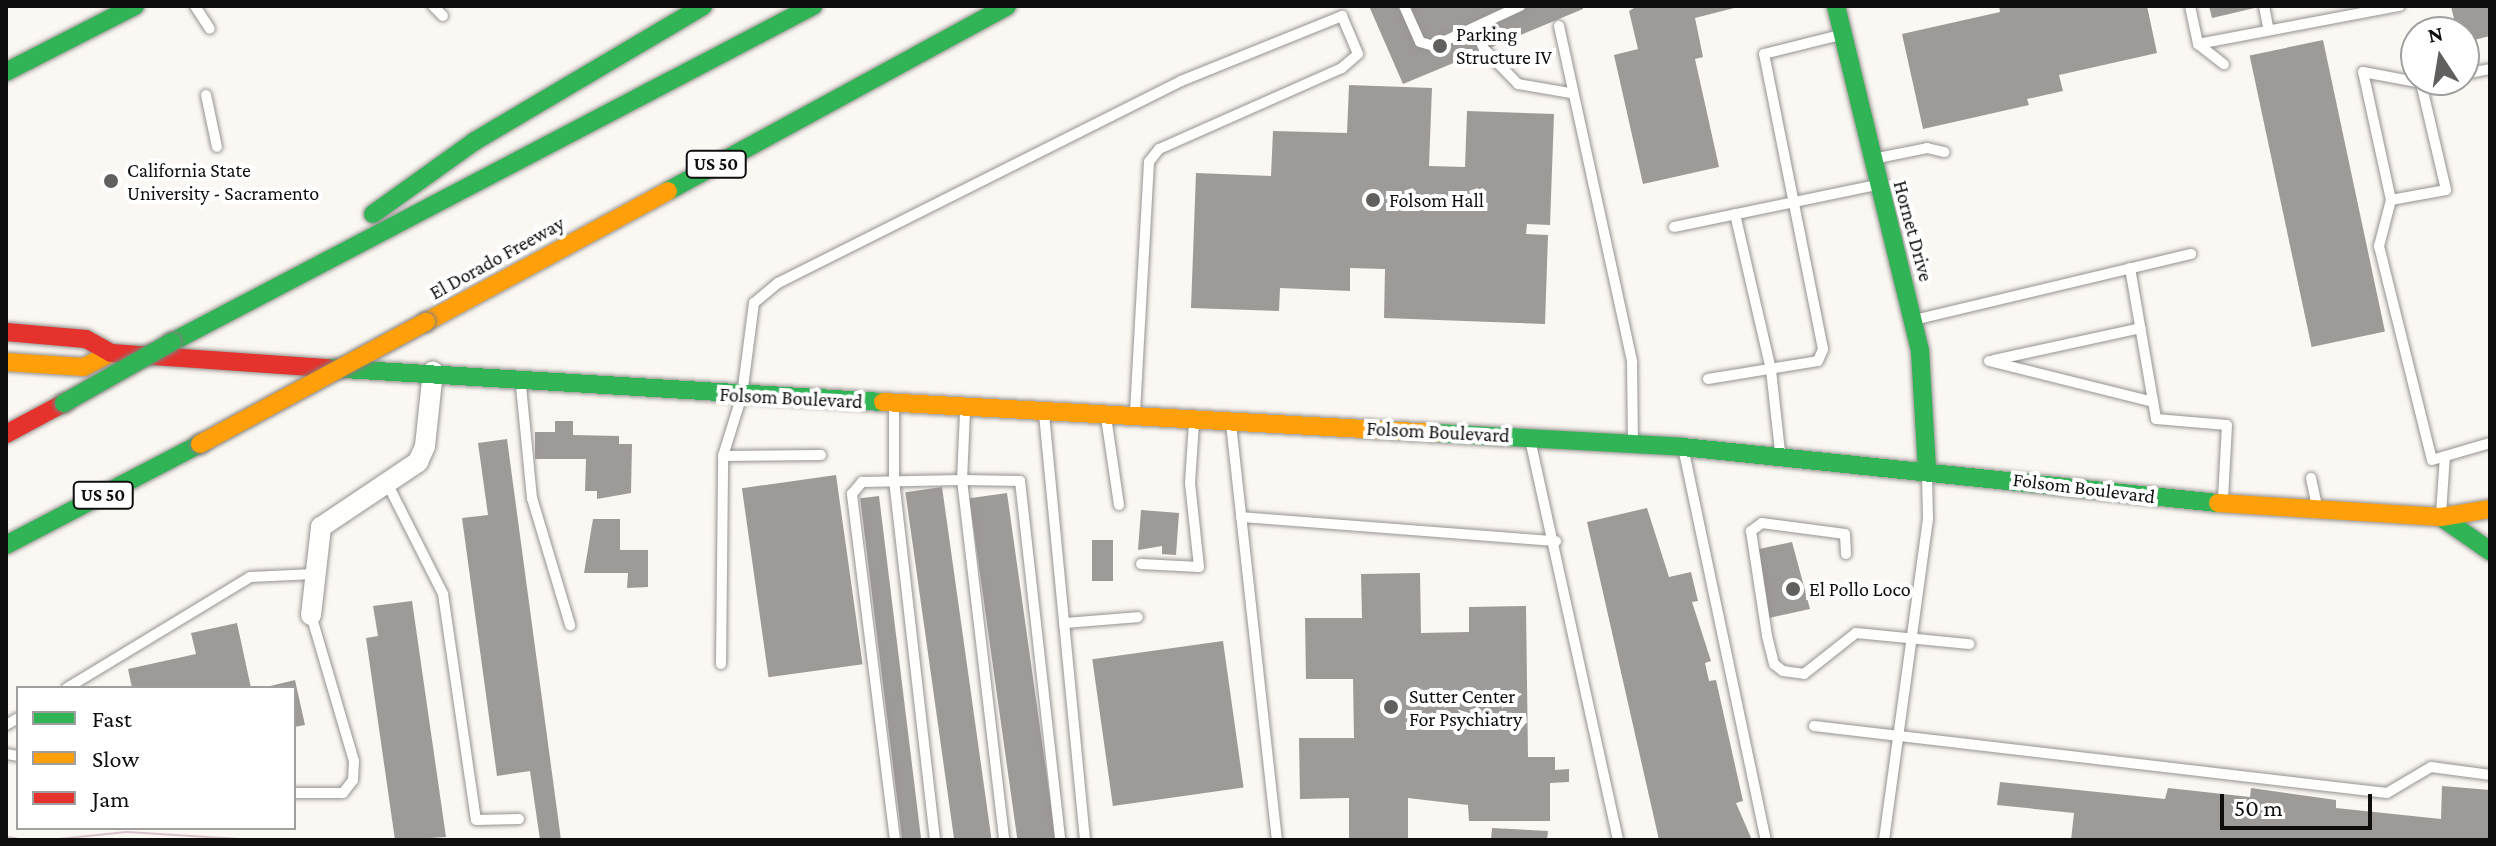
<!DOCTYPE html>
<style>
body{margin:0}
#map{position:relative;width:2496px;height:846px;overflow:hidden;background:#fbf7f2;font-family:"Crimson Pro",serif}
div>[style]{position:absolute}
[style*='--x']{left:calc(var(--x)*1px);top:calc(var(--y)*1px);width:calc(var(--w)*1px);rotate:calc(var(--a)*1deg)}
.building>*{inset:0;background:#9e9a98;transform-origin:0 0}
.roads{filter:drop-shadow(0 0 2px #959391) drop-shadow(0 0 2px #959391)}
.lane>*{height:10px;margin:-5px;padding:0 5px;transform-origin:5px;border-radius:5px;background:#fefefd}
.street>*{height:20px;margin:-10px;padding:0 10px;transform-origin:10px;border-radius:10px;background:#fefefd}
.fast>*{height:18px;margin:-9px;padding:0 9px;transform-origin:9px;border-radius:9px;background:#30b455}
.slow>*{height:18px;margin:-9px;padding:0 9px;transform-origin:9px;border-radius:9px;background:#ff9f0a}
.jam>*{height:18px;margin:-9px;padding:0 9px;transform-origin:9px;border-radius:9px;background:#e5322d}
.tram>*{height:2px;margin:-1px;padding:0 1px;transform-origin:1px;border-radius:1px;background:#d8c4ca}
.rail>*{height:6px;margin:-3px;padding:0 3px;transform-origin:3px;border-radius:3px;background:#d8c4ca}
.bridges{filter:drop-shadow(0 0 2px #82807e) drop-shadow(0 0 2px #82807e)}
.fast-bridge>*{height:18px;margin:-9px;padding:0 9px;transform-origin:9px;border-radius:9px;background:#30b455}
.slow-bridge>*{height:18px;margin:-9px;padding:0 9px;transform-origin:9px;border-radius:9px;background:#ff9f0a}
.dots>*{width:22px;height:22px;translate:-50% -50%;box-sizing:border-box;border:4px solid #fff;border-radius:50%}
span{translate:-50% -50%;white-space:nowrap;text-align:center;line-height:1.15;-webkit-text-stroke:8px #fff;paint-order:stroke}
.shield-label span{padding:2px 6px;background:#fff;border:2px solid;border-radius:6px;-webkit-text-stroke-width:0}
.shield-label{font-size:18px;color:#0e0e0e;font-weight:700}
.poi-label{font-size:20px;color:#0e0e0e}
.left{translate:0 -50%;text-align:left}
.street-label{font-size:20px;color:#0e0e0e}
.frame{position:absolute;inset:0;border:8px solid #0e0e0e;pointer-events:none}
.legend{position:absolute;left:16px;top:686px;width:280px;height:144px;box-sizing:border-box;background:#fff;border:2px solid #9f9f9f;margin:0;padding:10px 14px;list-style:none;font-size:24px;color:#0e0e0e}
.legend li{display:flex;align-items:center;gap:16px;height:40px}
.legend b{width:40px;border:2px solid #9f9f9f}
.north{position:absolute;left:2400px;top:16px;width:80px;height:80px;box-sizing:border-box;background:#fff;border:2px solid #9f9f9f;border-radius:50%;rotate:348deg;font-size:22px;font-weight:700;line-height:32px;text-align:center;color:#0e0e0e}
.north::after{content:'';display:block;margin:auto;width:28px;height:36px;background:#61605e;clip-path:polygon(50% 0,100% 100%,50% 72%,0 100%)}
.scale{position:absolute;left:2220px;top:794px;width:152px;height:36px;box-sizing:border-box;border:4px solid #0e0e0e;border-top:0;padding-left:10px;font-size:24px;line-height:28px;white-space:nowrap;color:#0e0e0e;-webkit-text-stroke:6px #fff;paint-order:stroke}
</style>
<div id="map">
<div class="building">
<i style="clip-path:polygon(1369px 6px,1583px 6px,1583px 9px,1403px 84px)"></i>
<i style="clip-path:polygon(1637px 6px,1742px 6px,1695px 18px,1703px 57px,1695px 59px,1719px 167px,1643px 184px,1614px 55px,1638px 49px,1629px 11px)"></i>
<i style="clip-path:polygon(1999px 6px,2147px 6px,2157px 53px,2059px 75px,2063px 91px,2027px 99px,2029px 105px,1923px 129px,1902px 34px,2000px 12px)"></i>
<i style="clip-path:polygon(2209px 6px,2259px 6px,2259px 7px,2212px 18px)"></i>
<i style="clip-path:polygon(2451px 6px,2490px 6px,2490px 36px,2474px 40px,2477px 54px,2464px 56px,2464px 32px,2457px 32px)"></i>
<i style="left:2323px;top:40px;width:298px;height:75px;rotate:78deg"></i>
<i style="clip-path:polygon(1349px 85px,1432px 88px,1429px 166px,1465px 167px,1467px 111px,1554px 114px,1550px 225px,1527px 224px,1526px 234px,1548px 235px,1545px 324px,1384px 318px,1385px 269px,1350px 268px,1350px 291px,1280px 288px,1279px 311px,1191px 308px,1196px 173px,1271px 176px,1273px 131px,1347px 133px)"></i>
<i style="clip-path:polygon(555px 421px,573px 421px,573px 435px,619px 436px,619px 444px,632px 444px,631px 493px,597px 499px,597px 491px,585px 491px,586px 459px,535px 459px,535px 432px,555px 432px)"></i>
<i style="clip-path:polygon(507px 439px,561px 840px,540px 840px,530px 771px,497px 776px,462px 518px,488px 515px,478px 443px)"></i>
<i style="left:836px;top:475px;width:191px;height:95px;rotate:82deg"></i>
<i style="left:942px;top:487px;width:356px;height:37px;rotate:82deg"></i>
<i style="left:1007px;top:493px;width:351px;height:38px;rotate:82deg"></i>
<i style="left:879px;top:496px;width:347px;height:19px;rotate:83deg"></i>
<i style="clip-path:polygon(1647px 508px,1669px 577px,1691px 572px,1698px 601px,1692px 602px,1711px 661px,1705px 663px,1709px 681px,1716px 680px,1743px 801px,1736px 803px,1752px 840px,1659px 840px,1587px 522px)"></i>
<i style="clip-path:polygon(1141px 510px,1179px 513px,1176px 555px,1162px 554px,1162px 546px,1138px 550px)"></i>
<i style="clip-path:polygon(593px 519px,620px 519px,620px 550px,648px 550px,648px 587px,627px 588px,628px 573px,584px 573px)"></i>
<i style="left:1092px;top:540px;width:21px;height:41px"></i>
<i style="clip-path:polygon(1792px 542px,1810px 609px,1769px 618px,1759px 549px)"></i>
<i style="clip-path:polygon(1420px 573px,1421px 633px,1469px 632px,1469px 607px,1526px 606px,1528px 757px,1555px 757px,1555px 770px,1569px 769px,1569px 782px,1550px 783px,1550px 821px,1469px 821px,1468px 805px,1408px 798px,1408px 840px,1349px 840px,1349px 798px,1300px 799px,1299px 738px,1354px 738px,1353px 679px,1306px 679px,1305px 618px,1362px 618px,1361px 574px)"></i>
<i style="clip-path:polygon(412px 601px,446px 837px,395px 840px,366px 638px,378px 636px,373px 606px)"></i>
<i style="clip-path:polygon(237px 623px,251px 688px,132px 688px,128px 669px,196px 654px,191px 633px)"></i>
<i style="left:1223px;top:641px;width:148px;height:132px;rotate:82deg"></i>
<i style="clip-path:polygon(295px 680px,305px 725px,294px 727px,294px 688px,266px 687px)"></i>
<i style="clip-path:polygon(2000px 782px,2165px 799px,2168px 788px,2250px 797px,2251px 788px,2336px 800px,2336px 808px,2441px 819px,2442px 786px,2490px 790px,2490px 840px,2071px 840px,2074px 813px,1997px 805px)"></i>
<i style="clip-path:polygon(1492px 828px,1548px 831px,1547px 840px,1491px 840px)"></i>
</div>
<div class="roads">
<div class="lane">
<i style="--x:195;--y:6;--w:27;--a:57"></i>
<i style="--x:433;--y:6;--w:14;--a:45"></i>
<i style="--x:1404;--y:6;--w:39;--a:66"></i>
<i style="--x:1420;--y:42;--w:15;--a:16"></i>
<i style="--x:1434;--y:46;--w:95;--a:-24.9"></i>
<i style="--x:2190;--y:6;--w:39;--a:78"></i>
<i style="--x:2198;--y:44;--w:33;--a:38"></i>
<i style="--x:2264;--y:6;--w:25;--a:79"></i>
<i style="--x:1559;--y:26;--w:344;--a:77.7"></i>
<i style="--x:1632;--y:362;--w:79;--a:89.3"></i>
<i style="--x:1475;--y:28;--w:23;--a:67"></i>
<i style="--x:1484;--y:49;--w:49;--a:45.8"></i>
<i style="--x:1518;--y:84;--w:53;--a:9.8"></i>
<i style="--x:2198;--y:44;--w:205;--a:-10.7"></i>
<i style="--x:2363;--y:72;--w:59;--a:10.7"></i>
<i style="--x:2421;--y:83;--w:110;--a:76.8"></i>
<i style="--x:2446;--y:190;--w:56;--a:169.7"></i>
<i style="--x:2391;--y:200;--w:131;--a:-102.3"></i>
<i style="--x:2464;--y:74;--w:26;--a:-11"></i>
<i style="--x:206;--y:95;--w:53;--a:78.1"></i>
<i style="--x:1873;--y:159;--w:55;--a:-11.5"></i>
<i style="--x:1927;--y:148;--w:18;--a:13"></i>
<i style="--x:2391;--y:200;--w:48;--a:104.6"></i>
<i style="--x:2379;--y:246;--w:220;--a:76.1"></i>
<i style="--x:2432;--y:460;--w:60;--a:-16.3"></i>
<i style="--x:1735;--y:214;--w:160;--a:77"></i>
<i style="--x:1771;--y:370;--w:81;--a:83.7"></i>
<i style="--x:1674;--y:227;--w:206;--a:-11.7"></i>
<i style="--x:2130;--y:268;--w:153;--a:80.2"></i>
<i style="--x:2156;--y:419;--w:71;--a:4.8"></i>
<i style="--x:2227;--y:425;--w:73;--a:93.1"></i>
<i style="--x:1914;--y:320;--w:285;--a:-13.4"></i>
<i style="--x:1994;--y:360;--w:150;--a:-12.3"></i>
<i style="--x:1989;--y:361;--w:169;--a:14"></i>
<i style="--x:1708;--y:379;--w:111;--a:-9.3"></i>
<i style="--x:1818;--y:361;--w:13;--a:-67"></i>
<i style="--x:1823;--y:349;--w:301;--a:-101.3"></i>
<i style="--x:1764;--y:54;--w:78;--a:-14"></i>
<i style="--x:521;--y:386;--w:113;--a:84.4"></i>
<i style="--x:532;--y:498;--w:133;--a:73.3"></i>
<i style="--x:894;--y:408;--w:72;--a:90"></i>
<i style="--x:894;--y:480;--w:362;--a:83.5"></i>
<i style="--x:965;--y:412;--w:68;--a:92.5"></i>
<i style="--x:962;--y:480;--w:362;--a:83.3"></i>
<i style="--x:1044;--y:414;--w:428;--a:84.5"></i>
<i style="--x:1106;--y:417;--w:89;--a:81.6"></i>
<i style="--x:1231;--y:424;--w:419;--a:83.7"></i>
<i style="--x:1531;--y:444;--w:405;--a:77.6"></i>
<i style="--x:1684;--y:452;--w:397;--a:78.1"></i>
<i style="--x:821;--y:455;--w:98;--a:179.4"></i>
<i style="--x:723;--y:456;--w:64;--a:-72.7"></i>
<i style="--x:742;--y:395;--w:93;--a:-82.6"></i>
<i style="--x:754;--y:303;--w:31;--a:-40"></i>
<i style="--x:778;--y:283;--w:451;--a:-26.6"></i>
<i style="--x:1181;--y:81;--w:174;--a:-22"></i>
<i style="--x:1342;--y:16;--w:41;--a:67.2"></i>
<i style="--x:1358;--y:54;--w:21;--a:139"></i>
<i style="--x:1342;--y:68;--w:200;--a:156.1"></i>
<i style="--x:1159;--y:149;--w:16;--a:128"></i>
<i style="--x:1149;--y:162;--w:249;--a:93.2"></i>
<i style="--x:2311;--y:478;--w:30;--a:78"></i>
<i style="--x:388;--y:485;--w:122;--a:63.2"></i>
<i style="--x:443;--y:594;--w:228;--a:81.7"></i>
<i style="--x:476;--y:820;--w:43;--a:-1.3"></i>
<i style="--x:2441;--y:514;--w:58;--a:-86.1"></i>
<i style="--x:1241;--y:517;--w:316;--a:4.4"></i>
<i style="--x:1846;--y:554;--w:20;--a:-93"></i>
<i style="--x:1845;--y:534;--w:84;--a:-172.5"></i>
<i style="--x:1762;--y:523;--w:14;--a:144"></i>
<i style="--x:1751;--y:531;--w:106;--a:81.3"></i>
<i style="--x:1767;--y:636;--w:29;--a:76"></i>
<i style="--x:1774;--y:664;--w:11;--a:38"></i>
<i style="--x:1783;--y:671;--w:21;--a:8"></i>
<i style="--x:1804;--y:674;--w:66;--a:-38.3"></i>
<i style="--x:1856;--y:633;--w:114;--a:5.6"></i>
<i style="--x:1141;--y:564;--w:58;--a:3"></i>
<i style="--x:1199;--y:567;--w:84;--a:-96.1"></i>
<i style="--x:1190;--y:483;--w:61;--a:-86.2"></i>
<i style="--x:1064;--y:623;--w:74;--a:-4.6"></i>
<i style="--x:721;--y:664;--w:208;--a:-89.4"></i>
<i style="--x:67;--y:688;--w:214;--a:-31.2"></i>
<i style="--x:250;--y:577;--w:64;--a:-2.7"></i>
<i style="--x:6;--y:725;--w:14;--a:-30"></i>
<i style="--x:1814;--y:726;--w:577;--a:6.67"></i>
<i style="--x:2387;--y:793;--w:51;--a:-30.6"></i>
<i style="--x:2431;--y:767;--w:60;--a:7.7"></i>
<i style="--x:6;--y:754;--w:12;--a:9"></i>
<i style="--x:294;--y:793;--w:49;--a:0"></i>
<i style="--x:343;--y:793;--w:16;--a:-52"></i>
<i style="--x:353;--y:780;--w:19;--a:-87"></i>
<i style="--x:354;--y:761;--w:152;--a:-106.4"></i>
<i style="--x:895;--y:840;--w:349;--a:-97.1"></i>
<i style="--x:852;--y:494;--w:16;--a:-50"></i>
<i style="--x:862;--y:482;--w:100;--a:-1.1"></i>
<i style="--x:962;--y:480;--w:58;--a:1"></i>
<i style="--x:1020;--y:481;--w:361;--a:83.6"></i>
<i style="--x:1884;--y:840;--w:324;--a:-82.2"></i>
<i style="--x:1928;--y:519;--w:43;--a:-91.3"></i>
</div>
<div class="street">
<i style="--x:311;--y:615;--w:89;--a:-83.5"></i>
<i style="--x:321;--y:527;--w:117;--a:-33.8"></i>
<i style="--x:418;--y:462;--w:17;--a:-66"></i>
<i style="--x:425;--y:446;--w:75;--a:-83.9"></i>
</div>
<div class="fast">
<i style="--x:1836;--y:6;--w:355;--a:76.3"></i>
<i style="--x:1920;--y:351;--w:119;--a:86.6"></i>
<i style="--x:6;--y:72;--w:145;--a:-27.1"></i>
<i style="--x:668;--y:191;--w:386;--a:-28.6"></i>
<i style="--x:373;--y:214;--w:125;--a:-35.6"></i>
<i style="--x:475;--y:141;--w:265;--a:-30.6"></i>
<i style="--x:172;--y:342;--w:724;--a:-27.66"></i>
<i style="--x:328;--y:368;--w:556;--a:3.51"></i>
<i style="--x:1436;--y:433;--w:247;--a:3.2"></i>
<i style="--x:1683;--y:447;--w:538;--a:5.98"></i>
<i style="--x:2441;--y:517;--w:60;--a:34.8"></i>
<i style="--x:6;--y:545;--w:219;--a:-27.5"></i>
</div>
<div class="slow">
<i style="--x:426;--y:322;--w:275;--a:-28.4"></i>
<i style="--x:6;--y:362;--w:78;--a:3.7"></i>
<i style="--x:84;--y:367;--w:30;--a:-27"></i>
<i style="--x:883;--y:402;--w:554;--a:3.21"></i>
<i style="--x:2218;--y:503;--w:223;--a:3.6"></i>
<i style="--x:2441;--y:517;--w:50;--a:-9.3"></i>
</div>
<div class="jam">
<i style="--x:6;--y:332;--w:80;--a:5"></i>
<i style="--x:86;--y:339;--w:29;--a:29"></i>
<i style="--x:111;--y:353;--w:218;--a:4"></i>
<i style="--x:6;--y:434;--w:66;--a:-28.1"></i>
</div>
</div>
<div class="tram">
<i style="--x:49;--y:840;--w:78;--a:-5.9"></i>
<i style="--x:127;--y:832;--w:131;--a:3.5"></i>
</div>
<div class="rail">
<i style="--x:6;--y:839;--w:9;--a:6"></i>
</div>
<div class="bridges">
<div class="fast-bridge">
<i style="--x:64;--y:403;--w:124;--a:-29.5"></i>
</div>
<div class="slow-bridge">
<i style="--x:200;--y:444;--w:257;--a:-28.4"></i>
</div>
</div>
<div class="dots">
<i style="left:1440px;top:46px;background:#61605e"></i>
<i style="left:111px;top:181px;background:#61605e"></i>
<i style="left:1373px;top:200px;background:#61605e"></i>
<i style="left:1793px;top:589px;background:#61605e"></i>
<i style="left:1391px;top:707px;background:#61605e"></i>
</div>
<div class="shield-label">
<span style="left:716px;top:164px">US 50</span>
<span style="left:103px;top:495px">US 50</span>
</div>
<div class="poi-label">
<span class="left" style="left:1456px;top:46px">Parking<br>Structure IV</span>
<span class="left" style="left:127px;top:182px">California State<br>University - Sacramento</span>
<span class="left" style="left:1389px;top:200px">Folsom Hall</span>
<span class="left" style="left:1809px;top:589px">El Pollo Loco</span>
<span class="left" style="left:1409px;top:708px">Sutter Center<br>For Psychiatry</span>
</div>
<div class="street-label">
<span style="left:1913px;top:231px;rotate:75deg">Hornet Drive</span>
<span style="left:497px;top:258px;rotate:-29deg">El Dorado Freeway</span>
<span style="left:791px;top:398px;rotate:3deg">Folsom Boulevard</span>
<span style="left:1438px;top:432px;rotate:3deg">Folsom Boulevard</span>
<span style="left:2084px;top:488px;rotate:7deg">Folsom Boulevard</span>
</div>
<div class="frame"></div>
<ul class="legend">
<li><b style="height:10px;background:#30b455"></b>Fast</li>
<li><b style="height:10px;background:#ff9f0a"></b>Slow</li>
<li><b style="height:10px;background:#e5322d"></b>Jam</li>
</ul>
<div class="north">N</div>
<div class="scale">50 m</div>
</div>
